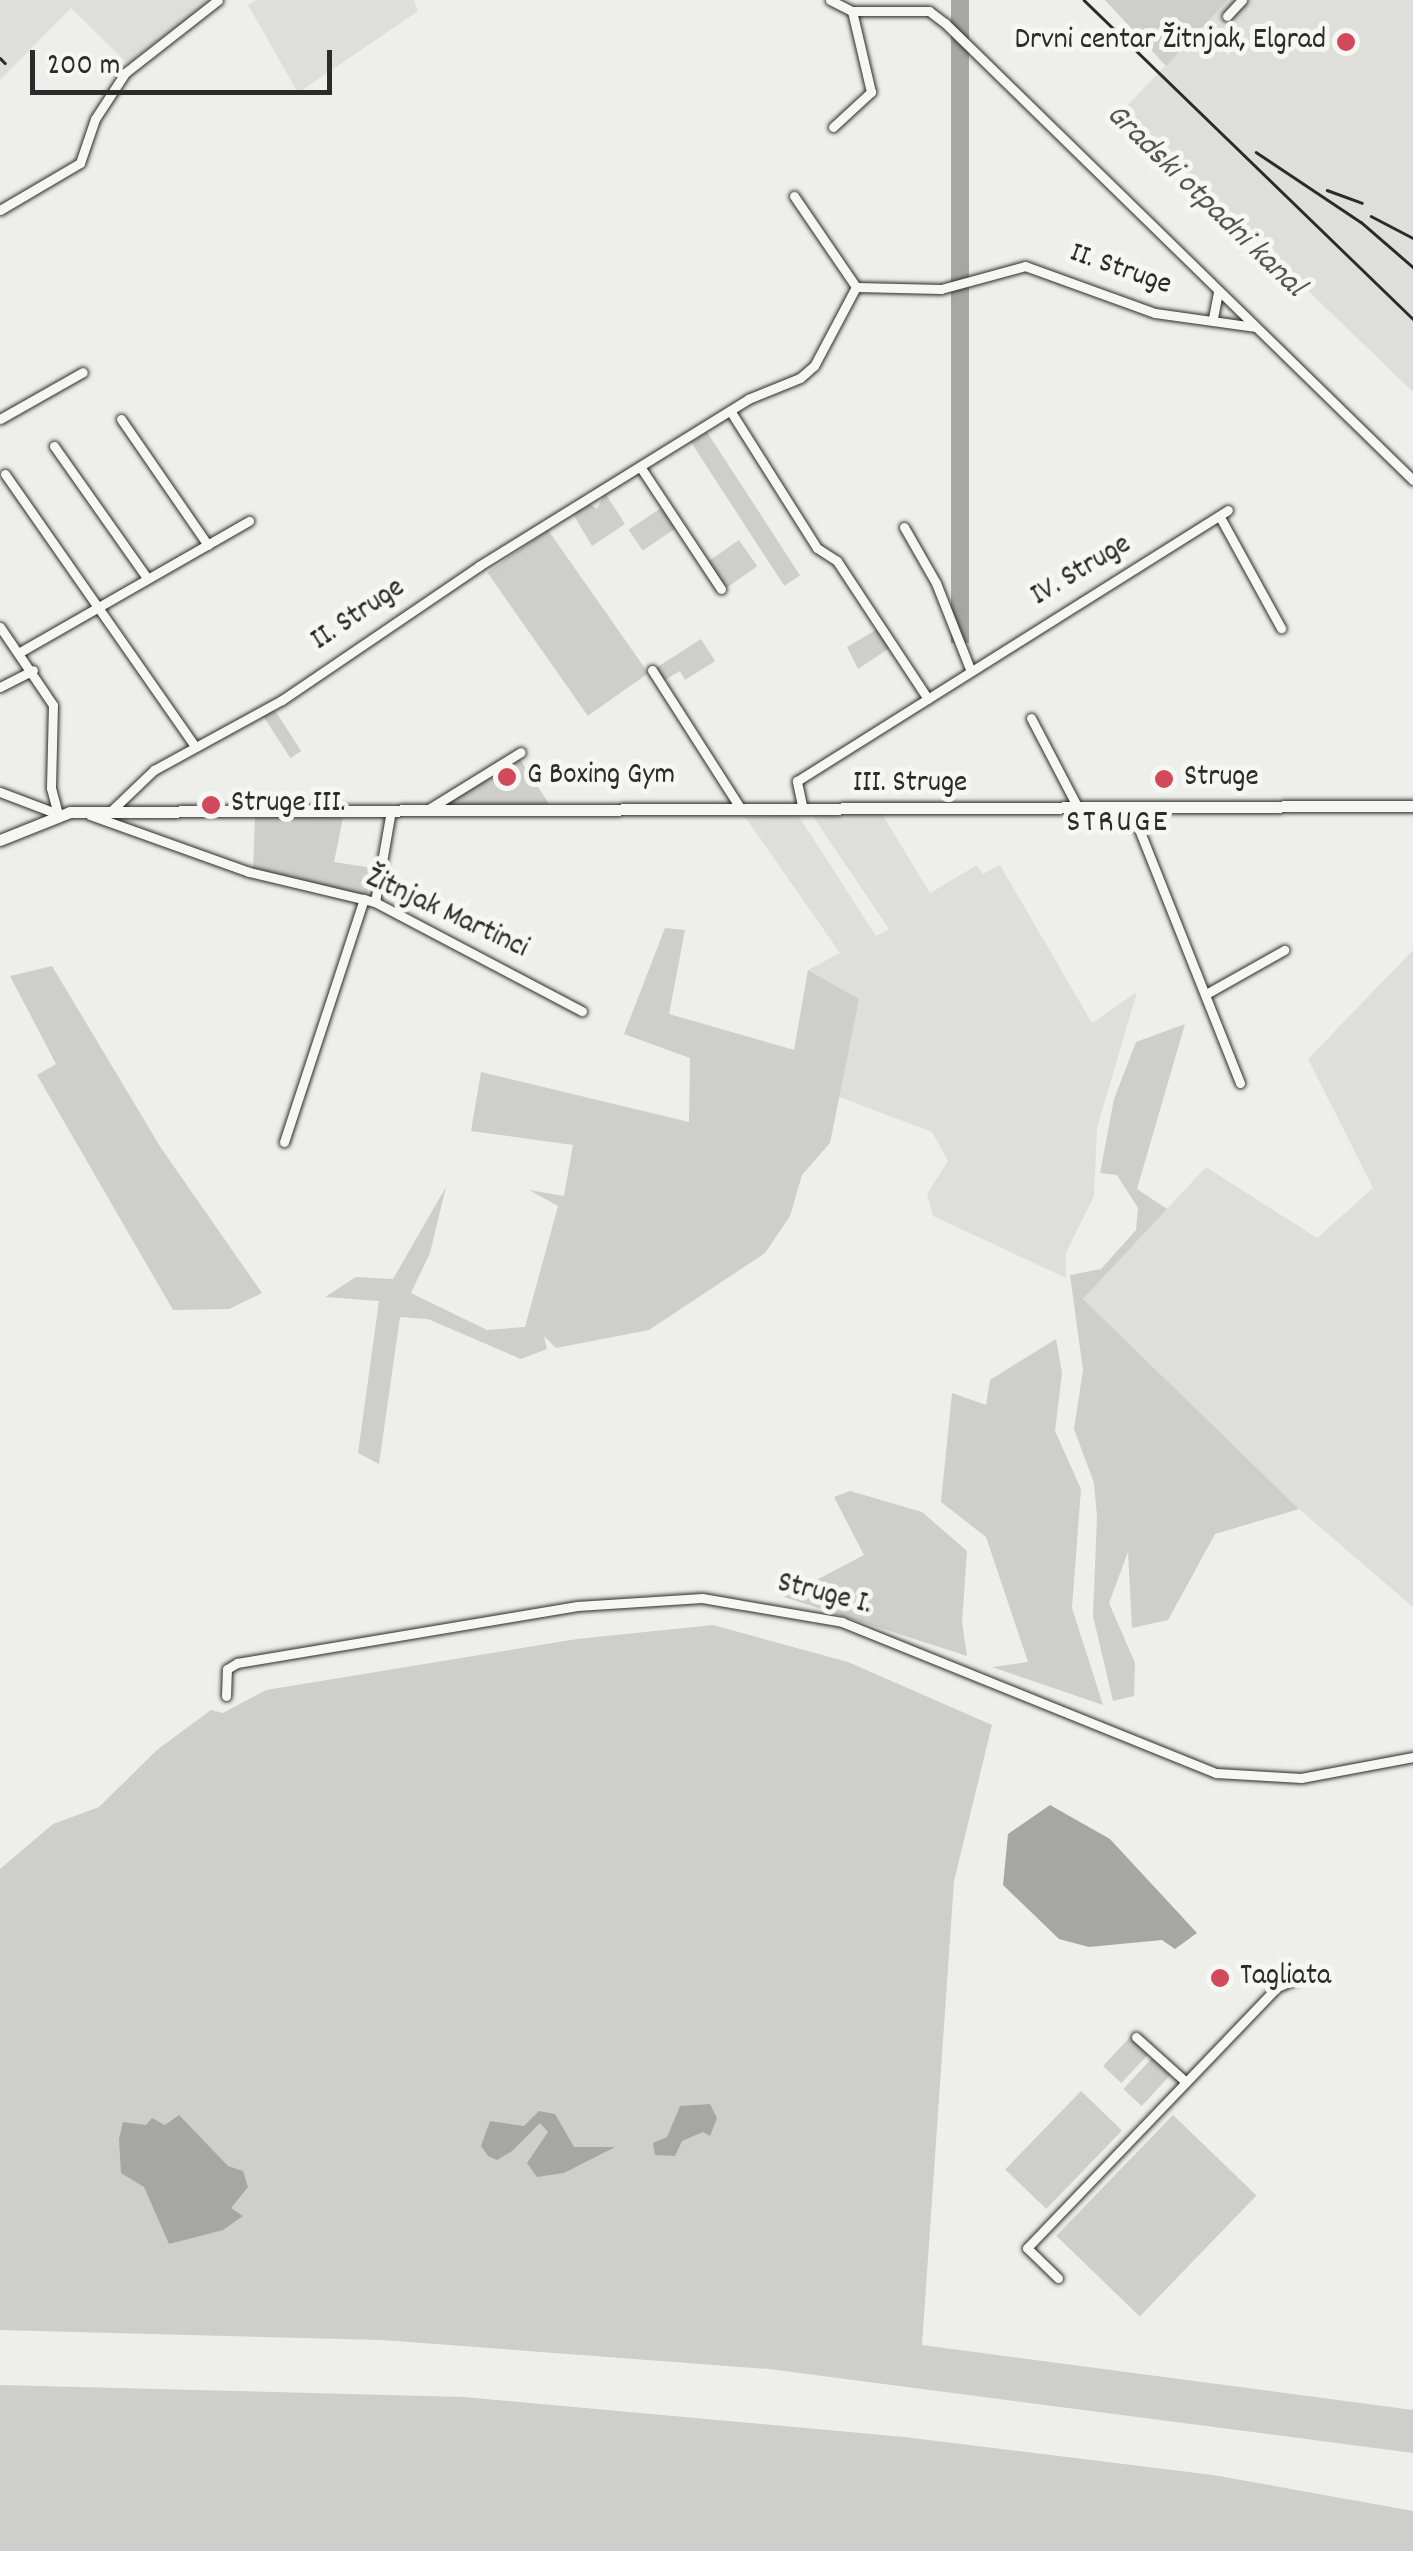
<!DOCTYPE html>
<meta charset="utf-8">
<style>
body{margin:0}
#map{position:relative;width:1413px;height:2551px;overflow:hidden;background:#eeeeea;font-family:Dekko,sans-serif}
div>[style]{position:absolute}
[style*='--x']{left:calc(var(--x)*1px);top:calc(var(--y)*1px);width:calc(var(--w)*1px);rotate:calc(var(--a)*1deg)}
.built>*{inset:0;background:#dededb}
.green>*{inset:0;background:#cececa;transform-origin:0 0}
.water>*{inset:0;background:#a6a6a3;transform-origin:0 0}
.roads{filter:drop-shadow(0 0 2px #2b2b2b) drop-shadow(0 0 2px #2b2b2b)}
.minor>*{height:9px;margin:-4.5px;padding:0 4.5px;transform-origin:4.5px;border-radius:4.5px;background:#f6f6f2}
.tertiary>*{height:11px;margin:-5.5px;padding:0 5.5px;transform-origin:5.5px;border-radius:5.5px;background:#f6f6f2}
.rail>*{height:2.5px;margin:-1.25px;padding:0 1.25px;transform-origin:1.25px;border-radius:1.25px;background:#2b2b2b}
.dots>*{width:28px;height:28px;translate:-50% -50%;box-sizing:border-box;border:5px solid #f6f6f2;border-radius:50%}
span{translate:-50% -50%;white-space:nowrap;text-align:center;line-height:1.15;-webkit-text-stroke:10px #f6f6f2;paint-order:stroke}
.poi-label{font-size:30px;color:#2b2b2b}
.right{translate:-100% -50%;text-align:right}
.left{translate:0 -50%;text-align:left}
.street-label{font-size:30px;color:#2b2b2b}
.water-label{font-size:32px;color:#565655;font-style:italic}
.neighbourhood-label{font-size:32px;color:#2b2b2b;letter-spacing:2.5px}
.scale{position:absolute;left:30px;top:50px;width:302px;height:45px;box-sizing:border-box;border:5px solid #2b2b2b;border-top:0;padding-left:12px;font-size:30px;line-height:35px;white-space:nowrap;color:#2b2b2b;-webkit-text-stroke:8px #f6f6f2;paint-order:stroke}
</style>
<div id="map">
<div class="built">
<i style="clip-path:polygon(0 0,211px 0,128px 64px,71px 8px,0 80px)"></i>
<i style="clip-path:polygon(256px 0,414px 0,418px 11px,298px 93px,248px 5px)"></i>
<i style="clip-path:polygon(1228px 0,1413px 0,1413px 392px,1122px 111px)"></i>
<i style="clip-path:polygon(882px 814px,930px 893px,977px 865px,983px 874px,1000px 865px,1092px 1023px,1137px 992px,1097px 1128px,1094px 1196px,1066px 1253px,1066px 1278px,933px 1216px,927px 1194px,948px 1161px,932px 1132px,837px 1096px,859px 999px,808px 970px,840px 953px,745px 817px,798px 815px,876px 936px,889px 929px,812px 815px)"></i>
<i style="clip-path:polygon(1413px 950px,1413px 1607px,1299px 1509px,1083px 1299px,1206px 1167px,1317px 1238px,1373px 1188px,1308px 1059px)"></i>
</div>
<div class="green">
<i style="clip-path:polygon(1105px 0,1228px 0,1166px 66px)"></i>
<i style="left:707px;top:432px;width:171px;height:19px;rotate:57deg"></i>
<i style="clip-path:polygon(605px 493px,625px 524px,592px 546px,573px 514px,590px 504px,597px 509px)"></i>
<i style="left:661px;top:508px;width:25px;height:39px;rotate:56deg"></i>
<i style="left:548px;top:530px;width:175px;height:74px;rotate:55deg"></i>
<i style="left:739px;top:540px;width:32px;height:38px;rotate:55deg"></i>
<i style="clip-path:polygon(879px 628px,891px 647px,858px 669px,847px 647px)"></i>
<i style="clip-path:polygon(701px 639px,715px 661px,685px 680px,680px 671px,663px 681px,656px 668px)"></i>
<i style="left:274px;top:709px;width:50px;height:13px;rotate:57deg"></i>
<i style="clip-path:polygon(518px 756px,549px 804px,447px 805px,446px 799px)"></i>
<i style="clip-path:polygon(255px 816px,343px 818px,334px 862px,373px 868px,367px 896px,253px 871px)"></i>
<i style="clip-path:polygon(665px 928px,685px 930px,669px 1014px,794px 1050px,808px 970px,859px 999px,830px 1143px,802px 1175px,790px 1216px,765px 1253px,649px 1330px,556px 1348px,544px 1336px,547px 1349px,521px 1359px,428px 1319px,400px 1317px,379px 1464px,358px 1453px,379px 1301px,325px 1297px,356px 1277px,393px 1279px,446px 1187px,430px 1253px,411px 1293px,487px 1330px,525px 1327px,558px 1206px,529px 1190px,564px 1196px,573px 1145px,471px 1131px,481px 1072px,689px 1122px,690px 1058px,624px 1034px)"></i>
<i style="clip-path:polygon(52px 966px,161px 1148px,262px 1293px,229px 1309px,173px 1310px,37px 1075px,56px 1064px,10px 976px)"></i>
<i style="clip-path:polygon(1185px 1024px,1137px 1189px,1167px 1209px,1083px 1299px,1299px 1509px,1215px 1534px,1168px 1620px,1132px 1628px,1128px 1552px,1109px 1603px,1135px 1663px,1134px 1696px,1113px 1701px,1093px 1616px,1097px 1517px,1094px 1483px,1074px 1429px,1083px 1370px,1070px 1275px,1101px 1269px,1136px 1230px,1138px 1208px,1117px 1175px,1100px 1173px,1114px 1099px,1136px 1042px)"></i>
<i style="clip-path:polygon(1056px 1339px,1062px 1373px,1055px 1431px,1081px 1489px,1072px 1608px,1103px 1705px,992px 1667px,1028px 1662px,986px 1537px,941px 1502px,952px 1393px,986px 1405px,990px 1380px)"></i>
<i style="clip-path:polygon(850px 1491px,922px 1512px,967px 1551px,962px 1622px,967px 1656px,784px 1597px,864px 1555px,834px 1497px)"></i>
<i style="clip-path:polygon(713px 1625px,848px 1662px,992px 1725px,954px 1881px,922px 2345px,1413px 2410px,1413px 2453px,769px 2369px,382px 2340px,0 2330px,0 1869px,53px 1824px,99px 1807px,157px 1750px,211px 1710px,223px 1713px,266px 1690px,577px 1639px)"></i>
<i style="left:1131px;top:2036px;width:25px;height:41px;rotate:43deg"></i>
<i style="left:1154px;top:2056px;width:25px;height:45px;rotate:43deg"></i>
<i style="left:1081px;top:2091px;width:57px;height:109px;rotate:44deg"></i>
<i style="left:1173px;top:2115px;width:116px;height:168px;rotate:44deg"></i>
<i style="clip-path:polygon(0 2385px,464px 2397px,904px 2437px,1213px 2475px,1413px 2511px,1413px 2551px,0 2551px)"></i>
</div>
<div class="water">
<i style="left:951px;top:0;width:18px;height:643px"></i>
<i style="clip-path:polygon(1050px 1805px,1110px 1839px,1197px 1933px,1175px 1949px,1162px 1940px,1089px 1947px,1059px 1939px,1003px 1885px,1008px 1834px)"></i>
<i style="clip-path:polygon(710px 2104px,717px 2118px,710px 2136px,703px 2132px,682px 2141px,675px 2156px,655px 2155px,653px 2143px,667px 2137px,680px 2106px)"></i>
<i style="clip-path:polygon(539px 2111px,555px 2114px,574px 2147px,615px 2147px,564px 2173px,537px 2177px,527px 2163px,548px 2132px,540px 2123px,512px 2151px,497px 2160px,488px 2156px,481px 2146px,490px 2121px,524px 2126px)"></i>
<i style="clip-path:polygon(179px 2115px,228px 2166px,243px 2171px,248px 2187px,231px 2208px,243px 2216px,223px 2230px,169px 2244px,144px 2187px,121px 2173px,119px 2139px,123px 2122px,146px 2125px,152px 2118px,165px 2125px)"></i>
</div>
<div class="roads">
<div class="minor">
<i style="--x:830;--y:0;--w:25;--a:27"></i>
<i style="--x:852;--y:11;--w:77;--a:0"></i>
<i style="--x:929;--y:11;--w:20;--a:37"></i>
<i style="--x:945;--y:23;--w:654;--a:44.32"></i>
<i style="--x:1227;--y:16;--w:22;--a:-47"></i>
<i style="--x:833;--y:127;--w:52;--a:-42.6"></i>
<i style="--x:871;--y:92;--w:83;--a:-103.2"></i>
<i style="--x:794;--y:196;--w:110;--a:55.7"></i>
<i style="--x:0;--y:210;--w:93;--a:-30.4"></i>
<i style="--x:80;--y:163;--w:46;--a:-71.2"></i>
<i style="--x:95;--y:119;--w:55;--a:-56.9"></i>
<i style="--x:125;--y:73;--w:118;--a:-38.1"></i>
<i style="--x:1213;--y:318;--w:26;--a:-79"></i>
<i style="--x:731;--y:412;--w:161;--a:57.7"></i>
<i style="--x:817;--y:548;--w:24;--a:33"></i>
<i style="--x:837;--y:561;--w:165;--a:56.6"></i>
<i style="--x:0;--y:419;--w:95;--a:-29.5"></i>
<i style="--x:121;--y:419;--w:153;--a:55.4"></i>
<i style="--x:54;--y:446;--w:161;--a:54.8"></i>
<i style="--x:641;--y:468;--w:145;--a:56.5"></i>
<i style="--x:5;--y:474;--w:332;--a:55.1"></i>
<i style="--x:1220;--y:517;--w:127;--a:61.2"></i>
<i style="--x:904;--y:527;--w:64;--a:60.3"></i>
<i style="--x:936;--y:583;--w:92;--a:68.4"></i>
<i style="--x:0;--y:627;--w:94;--a:55.8"></i>
<i style="--x:53;--y:705;--w:83;--a:91.4"></i>
<i style="--x:51;--y:788;--w:27;--a:75"></i>
<i style="--x:20;--y:652;--w:264;--a:-29.8"></i>
<i style="--x:652;--y:670;--w:165;--a:57.4"></i>
<i style="--x:0;--y:687;--w:37;--a:-27"></i>
<i style="--x:1031;--y:718;--w:104;--a:62.4"></i>
<i style="--x:0;--y:792;--w:62;--a:20.8"></i>
<i style="--x:1131;--y:809;--w:295;--a:68.3"></i>
<i style="--x:427;--y:810;--w:110;--a:-31.7"></i>
<i style="--x:803;--y:810;--w:30;--a:-102"></i>
<i style="--x:797;--y:781;--w:509;--a:-32.16"></i>
<i style="--x:110;--y:812;--w:61;--a:-43.7"></i>
<i style="--x:154;--y:770;--w:146;--a:-28.7"></i>
<i style="--x:282;--y:700;--w:238;--a:-34.2"></i>
<i style="--x:479;--y:566;--w:317;--a:-31.8"></i>
<i style="--x:748;--y:399;--w:56;--a:-22"></i>
<i style="--x:800;--y:378;--w:18;--a:-41"></i>
<i style="--x:814;--y:366;--w:89;--a:-62"></i>
<i style="--x:856;--y:287;--w:85;--a:1.3"></i>
<i style="--x:941;--y:289;--w:87;--a:-15.3"></i>
<i style="--x:1025;--y:266;--w:138;--a:19.9"></i>
<i style="--x:1155;--y:313;--w:100;--a:8"></i>
<i style="--x:90;--y:815;--w:169;--a:19.7"></i>
<i style="--x:249;--y:872;--w:130;--a:13.4"></i>
<i style="--x:375;--y:902;--w:234;--a:27.8"></i>
<i style="--x:375;--y:902;--w:93;--a:-80.1"></i>
<i style="--x:1206;--y:994;--w:90;--a:-29.4"></i>
<i style="--x:284;--y:1142;--w:256;--a:-71.8"></i>
<i style="--x:226;--y:1696;--w:27;--a:-88"></i>
<i style="--x:227;--y:1669;--w:12;--a:-31"></i>
<i style="--x:237;--y:1663;--w:345;--a:-9.5"></i>
<i style="--x:577;--y:1606;--w:125;--a:-3.7"></i>
<i style="--x:702;--y:1598;--w:142;--a:9.7"></i>
<i style="--x:842;--y:1622;--w:403;--a:22"></i>
<i style="--x:1216;--y:1773;--w:85;--a:3.4"></i>
<i style="--x:1301;--y:1778;--w:114;--a:-10.6"></i>
<i style="--x:1136;--y:2037;--w:67;--a:42"></i>
<i style="--x:1058;--y:2278;--w:43;--a:-135.9"></i>
<i style="--x:1027;--y:2248;--w:361;--a:-46.2"></i>
<i style="--x:1277;--y:1987;--w:30;--a:-23"></i>
</div>
<div class="tertiary">
<i style="--x:0;--y:840;--w:75;--a:-21.8"></i>
<i style="--x:70;--y:812;--w:1343;--a:-0.26"></i>
</div>
</div>
<div class="rail">
<i style="--x:1084;--y:0;--w:458;--a:44.1"></i>
<i style="--x:0;--y:58;--w:7;--a:45"></i>
<i style="--x:1256;--y:152;--w:126;--a:33.7"></i>
<i style="--x:1361;--y:222;--w:69;--a:40.9"></i>
<i style="--x:1327;--y:190;--w:37;--a:20"></i>
<i style="--x:1371;--y:216;--w:47;--a:27.6"></i>
</div>
<div class="dots">
<i style="left:1346px;top:42px;background:#d1495b"></i>
<i style="left:507px;top:777px;background:#d1495b"></i>
<i style="left:1164px;top:779px;background:#d1495b"></i>
<i style="left:211px;top:805px;background:#d1495b"></i>
<i style="left:1220px;top:1978px;background:#d1495b"></i>
</div>
<div class="poi-label">
<span class="right" style="left:1326px;top:42px">Drvni centar Žitnjak, Elgrad</span>
<span class="left" style="left:527px;top:777px">G Boxing Gym</span>
<span class="left" style="left:1184px;top:779px">Struge</span>
<span class="left" style="left:231px;top:805px">Struge III.</span>
<span class="left" style="left:1240px;top:1978px">Tagliata</span>
</div>
<div class="street-label">
<span style="left:1120px;top:271px;rotate:19deg">II. Struge</span>
<span style="left:1082px;top:572px;rotate:-31deg">IV. Struge</span>
<span style="left:359px;top:616px;rotate:-34deg">II. Struge</span>
<span style="left:910px;top:785px">III. Struge</span>
<span style="left:446px;top:915px;rotate:25deg">Žitnjak Martinci</span>
<span style="left:824px;top:1596px;rotate:14deg">Struge I.</span>
</div>
<div class="water-label">
<span style="left:1204px;top:202px;rotate:44deg">Gradski otpadni kanal</span>
</div>
<div class="neighbourhood-label">
<span style="left:1118px;top:824px">STRUGE</span>
</div>
<div class="scale">200 m</div>
</div>
